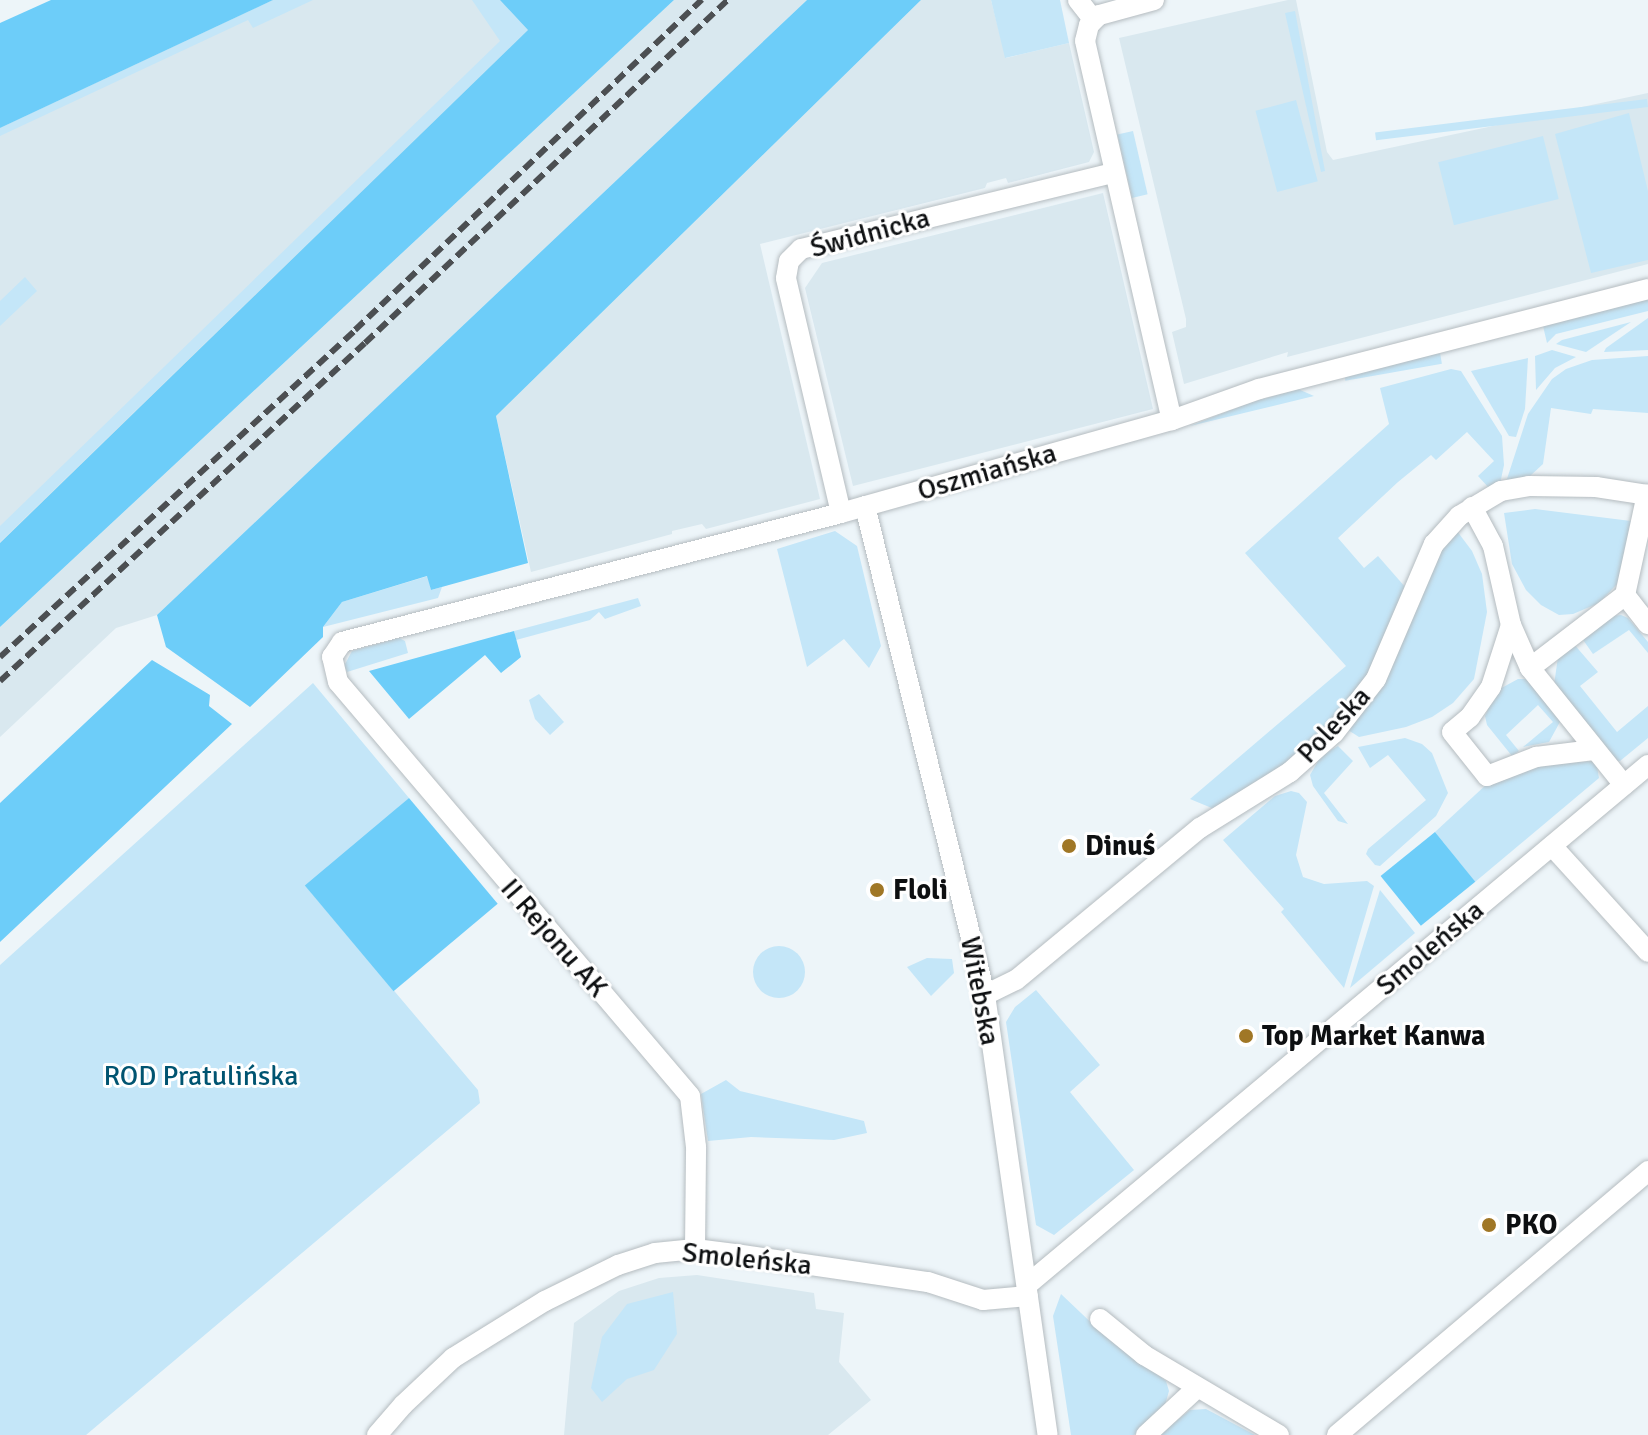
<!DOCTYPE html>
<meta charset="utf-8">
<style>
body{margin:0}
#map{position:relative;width:1648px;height:1435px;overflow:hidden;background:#edf5f9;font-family:Signika,sans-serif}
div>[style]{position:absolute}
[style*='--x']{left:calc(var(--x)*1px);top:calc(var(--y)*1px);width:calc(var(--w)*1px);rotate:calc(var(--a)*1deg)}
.built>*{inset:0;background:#d9e8ef}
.green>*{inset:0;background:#c4e6f8;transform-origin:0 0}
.round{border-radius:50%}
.forest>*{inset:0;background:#6dcdf9;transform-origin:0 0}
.roads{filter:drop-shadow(0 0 2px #b5bcc0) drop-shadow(0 0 2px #b5bcc0)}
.minor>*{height:20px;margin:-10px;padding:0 10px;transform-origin:10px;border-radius:10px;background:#fff}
.rail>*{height:6px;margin-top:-3px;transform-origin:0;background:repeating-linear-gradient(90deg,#4c4f52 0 12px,transparent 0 18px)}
.dots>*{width:22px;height:22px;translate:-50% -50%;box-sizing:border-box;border:4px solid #fff;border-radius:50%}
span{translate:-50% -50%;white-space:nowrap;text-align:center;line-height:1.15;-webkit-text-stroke:6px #fff;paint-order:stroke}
.street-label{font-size:28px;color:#0d0f11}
.poi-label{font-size:28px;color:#0d0f11;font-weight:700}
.left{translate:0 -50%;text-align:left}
.park-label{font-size:28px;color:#005471}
</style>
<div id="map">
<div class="built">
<i style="clip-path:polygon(273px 0,574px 0,528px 31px,0 543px,0 128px)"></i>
<i style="clip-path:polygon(674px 0,807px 0,157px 615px,116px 628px,0 737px,0 627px)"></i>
<i style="clip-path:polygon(921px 0,991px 0,1006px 58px,1069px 43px,1094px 152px,1089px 162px,1008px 183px,1006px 178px,987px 183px,985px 188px,760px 244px,820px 499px,706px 529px,702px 524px,672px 531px,672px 534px,531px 572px,496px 416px)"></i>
<i style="clip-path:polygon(1288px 0,1296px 0,1327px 152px,1333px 160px,1648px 93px,1648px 264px,1287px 357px,1288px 352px,1184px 384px,1172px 332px,1186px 327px,1186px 319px,1119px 38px)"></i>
<i style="clip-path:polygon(1103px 193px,1153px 409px,853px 486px,805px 288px,822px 263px)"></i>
<i style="clip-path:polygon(697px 1275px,814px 1293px,816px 1309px,844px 1313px,839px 1362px,871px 1400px,828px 1435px,564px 1435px,574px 1323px,619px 1291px,659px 1278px)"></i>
</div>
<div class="green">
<i style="clip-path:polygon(273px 0,313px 0,253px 28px,248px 20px,0 136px,0 128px)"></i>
<i style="clip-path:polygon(472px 0,500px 0,528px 30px,0 542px,0 526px,500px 41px)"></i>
<i style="clip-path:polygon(991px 0,1060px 0,1069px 43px,1005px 58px)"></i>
<i style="clip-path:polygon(1295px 11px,1325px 171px,1321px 172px,1285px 13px)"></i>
<i style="left:1647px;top:99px;width:8px;height:274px;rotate:83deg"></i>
<i style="left:1296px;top:100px;width:84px;height:42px;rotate:75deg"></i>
<i style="clip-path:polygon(1629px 113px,1648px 191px,1648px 260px,1591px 273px,1555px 134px)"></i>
<i style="left:1133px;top:131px;width:65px;height:16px;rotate:77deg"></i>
<i style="left:1543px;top:136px;width:65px;height:108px;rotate:76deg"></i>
<i style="clip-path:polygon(25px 277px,37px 291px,0 326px,0 301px)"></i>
<i style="clip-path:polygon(1648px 299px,1648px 311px,1556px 334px,1547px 343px,1543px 326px)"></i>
<i style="clip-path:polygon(1648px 318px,1648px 350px,1604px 352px,1606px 348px)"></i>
<i style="clip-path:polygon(1631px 322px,1586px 352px,1556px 344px,1562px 340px)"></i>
<i style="clip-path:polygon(1552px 350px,1576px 357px,1555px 368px,1536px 390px,1535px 356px)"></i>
<i style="left:1440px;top:353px;width:11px;height:98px;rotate:80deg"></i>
<i style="clip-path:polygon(1648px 356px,1648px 413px,1593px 409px,1591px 414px,1551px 408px,1543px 464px,1530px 476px,1506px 482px,1528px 414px,1552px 379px,1566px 369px,1592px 360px)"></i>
<i style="clip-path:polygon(1528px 358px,1525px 409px,1516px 437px,1509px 436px,1471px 371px)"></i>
<i style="clip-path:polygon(1451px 369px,1461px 371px,1502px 436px,1504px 465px,1500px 484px,1489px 488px,1478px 476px,1494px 461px,1467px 432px,1436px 460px,1431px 455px,1398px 482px,1338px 538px,1364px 568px,1378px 556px,1406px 588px,1377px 661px,1336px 723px,1278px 773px,1214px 809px,1190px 799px,1346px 666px,1245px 553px,1389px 424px,1380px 388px)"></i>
<i style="clip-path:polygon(1298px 389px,1314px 396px,1190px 426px,1249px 403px)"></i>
<i style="clip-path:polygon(1535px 509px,1631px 521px,1618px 583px,1599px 603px,1573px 614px,1559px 615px,1541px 605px,1526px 590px,1512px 564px,1504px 513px)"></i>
<i style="clip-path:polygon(835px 531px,857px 546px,881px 646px,869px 668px,844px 639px,807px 667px,777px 549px)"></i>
<i style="clip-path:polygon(1457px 531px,1472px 551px,1482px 574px,1487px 612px,1474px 679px,1453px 703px,1432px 717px,1406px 727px,1359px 737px,1348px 730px,1442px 547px)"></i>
<i style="clip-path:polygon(428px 576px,431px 590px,442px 587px,438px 598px,323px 627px,342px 602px)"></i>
<i style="clip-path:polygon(638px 598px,641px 606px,605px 619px,599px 612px,590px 620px,516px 640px,514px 631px)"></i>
<i style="clip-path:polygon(1621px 615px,1628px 618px,1648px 642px,1648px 653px,1629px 630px,1593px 654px,1581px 637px,1611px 616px)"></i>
<i style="clip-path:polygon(399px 638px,405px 641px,408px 653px,347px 672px,344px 666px,352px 651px)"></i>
<i style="clip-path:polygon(1573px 643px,1598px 672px,1580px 686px,1617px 732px,1648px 706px,1648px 738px,1620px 761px,1613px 760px,1554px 685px,1558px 657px)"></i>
<i style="clip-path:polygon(1518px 679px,1530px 679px,1561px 720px,1549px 742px,1523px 747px,1553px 722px,1538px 705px,1506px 735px,1519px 751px,1512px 756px,1487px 725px,1485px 716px,1496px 691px)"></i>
<i style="clip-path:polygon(313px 683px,409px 798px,308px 889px,478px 1090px,480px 1103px,86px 1435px,0 1435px,0 965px)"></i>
<i style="clip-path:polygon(539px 694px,564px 722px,550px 735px,535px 719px,529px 700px)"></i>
<i style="clip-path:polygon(1405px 738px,1422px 744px,1432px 753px,1448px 793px,1436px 816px,1380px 866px,1375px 865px,1366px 854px,1368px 849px,1426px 800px,1388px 755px,1370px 768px,1358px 747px)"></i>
<i style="clip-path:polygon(1338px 746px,1353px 761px,1324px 793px,1348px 824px,1338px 821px,1313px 786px,1310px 775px,1321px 756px)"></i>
<i style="clip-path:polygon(1596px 761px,1599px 778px,1475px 882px,1435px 832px,1488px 783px,1539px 764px)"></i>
<i style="clip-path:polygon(1291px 791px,1299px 793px,1307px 802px,1296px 855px,1303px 877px,1324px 884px,1367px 881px,1374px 886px,1344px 988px,1281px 912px,1284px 909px,1223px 840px,1275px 796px)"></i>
<i style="clip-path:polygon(1380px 890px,1415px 933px,1350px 988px)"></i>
<i class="round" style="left:753px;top:946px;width:52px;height:52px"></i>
<i style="clip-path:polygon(927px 958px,952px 959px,954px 973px,931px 996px,907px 967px)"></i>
<i style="clip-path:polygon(1036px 990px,1100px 1065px,1070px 1092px,1134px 1170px,1054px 1235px,1036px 1225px,1006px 1022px,1015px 1007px)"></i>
<i style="clip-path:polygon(726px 1080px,740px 1091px,864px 1121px,867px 1133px,834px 1140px,751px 1137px,708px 1141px,701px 1094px)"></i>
<i style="clip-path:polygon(673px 1292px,677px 1334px,654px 1370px,627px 1379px,602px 1402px,591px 1388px,602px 1337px,627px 1304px)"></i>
<i style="clip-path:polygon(1061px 1294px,1101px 1332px,1166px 1381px,1169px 1391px,1165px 1405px,1134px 1435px,1071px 1435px,1053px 1316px)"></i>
<i style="clip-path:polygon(1206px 1409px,1255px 1435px,1159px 1435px,1190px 1410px)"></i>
</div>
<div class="forest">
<i style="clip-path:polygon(51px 0,273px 0,0 128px,0 23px)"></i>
<i style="clip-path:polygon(500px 0,674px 0,0 627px,0 543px,528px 30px)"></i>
<i style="clip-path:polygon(807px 0,921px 0,496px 416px,528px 563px,431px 590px,427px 576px,342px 602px,323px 627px,323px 637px,250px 707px,166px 647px,157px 615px)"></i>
<i style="clip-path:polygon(514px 631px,521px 657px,501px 673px,485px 655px,409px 719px,369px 671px)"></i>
<i style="clip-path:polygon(152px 660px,210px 695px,209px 706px,232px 724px,0 942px,0 803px)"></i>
<i style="left:409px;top:798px;width:138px;height:136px;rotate:50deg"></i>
<i style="left:1435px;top:832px;width:64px;height:70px;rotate:51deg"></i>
</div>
<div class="roads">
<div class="minor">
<i style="--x:1078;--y:0;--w:24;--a:52"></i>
<i style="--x:1154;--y:0;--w:57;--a:164.7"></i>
<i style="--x:1099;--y:15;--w:14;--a:135"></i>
<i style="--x:1089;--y:25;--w:16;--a:104"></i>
<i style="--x:1085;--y:41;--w:389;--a:77.1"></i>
<i style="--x:865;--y:506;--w:504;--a:76.21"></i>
<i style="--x:985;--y:995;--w:444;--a:81.9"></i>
<i style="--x:1472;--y:507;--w:44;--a:61.7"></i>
<i style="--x:1493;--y:546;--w:81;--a:77.2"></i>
<i style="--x:1511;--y:625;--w:47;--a:66.2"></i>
<i style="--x:1530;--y:668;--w:150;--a:51.2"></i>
<i style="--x:841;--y:513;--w:241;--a:-103.2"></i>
<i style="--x:786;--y:278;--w:17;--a:-80"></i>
<i style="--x:789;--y:261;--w:17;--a:-45"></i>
<i style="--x:801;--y:249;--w:321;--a:-13.7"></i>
<i style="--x:1625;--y:595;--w:103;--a:-77.7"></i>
<i style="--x:1511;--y:625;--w:65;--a:107.9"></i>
<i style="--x:1491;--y:687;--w:37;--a:125"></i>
<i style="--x:1470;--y:717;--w:23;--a:140"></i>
<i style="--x:1452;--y:732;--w:56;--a:51.5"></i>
<i style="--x:1487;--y:776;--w:53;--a:-21.2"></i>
<i style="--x:1536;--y:757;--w:58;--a:-6.9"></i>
<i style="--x:1530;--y:668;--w:120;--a:-37.5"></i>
<i style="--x:1625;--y:595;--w:37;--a:52"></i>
<i style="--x:1552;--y:846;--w:143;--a:47.8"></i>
<i style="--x:985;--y:995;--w:34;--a:-26"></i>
<i style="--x:1016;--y:980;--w:239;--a:-39.6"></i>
<i style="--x:1200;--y:828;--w:106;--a:-31.9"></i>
<i style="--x:1290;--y:772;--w:59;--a:-41.6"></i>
<i style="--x:1334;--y:733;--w:68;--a:-52.1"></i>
<i style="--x:1376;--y:679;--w:147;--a:-66.8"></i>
<i style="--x:1434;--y:544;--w:38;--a:-48"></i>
<i style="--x:1459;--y:516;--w:49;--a:-30.8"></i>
<i style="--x:1501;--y:491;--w:28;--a:-10"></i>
<i style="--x:1529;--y:486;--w:67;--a:0.9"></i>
<i style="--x:1596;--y:487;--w:53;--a:8.7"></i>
<i style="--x:695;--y:1249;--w:102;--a:-89.4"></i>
<i style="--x:696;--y:1147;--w:51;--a:-96.7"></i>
<i style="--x:690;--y:1096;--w:543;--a:-130.37"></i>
<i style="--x:338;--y:682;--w:26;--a:-103"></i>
<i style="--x:332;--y:657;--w:18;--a:-56"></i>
<i style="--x:342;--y:642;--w:515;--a:-14.49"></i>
<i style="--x:841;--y:513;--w:344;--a:-15.7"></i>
<i style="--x:1172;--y:420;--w:92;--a:-19.6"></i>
<i style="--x:1259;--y:389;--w:402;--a:-14.4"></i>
<i style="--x:1027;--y:1285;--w:810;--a:-39.94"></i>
<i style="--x:1100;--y:1319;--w:57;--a:39.3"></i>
<i style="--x:1144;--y:1355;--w:157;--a:30.7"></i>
<i style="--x:377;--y:1435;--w:40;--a:-49"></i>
<i style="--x:403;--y:1405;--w:69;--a:-43.2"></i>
<i style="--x:453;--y:1358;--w:108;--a:-31.8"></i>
<i style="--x:545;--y:1301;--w:81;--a:-26.3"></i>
<i style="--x:618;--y:1265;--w:39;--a:-18"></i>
<i style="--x:655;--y:1253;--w:40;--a:-5.7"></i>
<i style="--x:695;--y:1249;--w:40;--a:7.1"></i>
<i style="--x:735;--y:1254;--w:195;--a:8.3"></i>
<i style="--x:928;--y:1282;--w:58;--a:18.1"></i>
<i style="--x:983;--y:1300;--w:45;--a:-5.1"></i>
<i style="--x:1146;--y:1435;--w:69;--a:-42.7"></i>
<i style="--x:1337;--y:1435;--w:408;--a:-40.3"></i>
</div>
</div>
<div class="rail">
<i style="--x:0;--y:657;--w:483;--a:-42.6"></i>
<i style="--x:355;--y:330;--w:479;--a:-43.6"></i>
<i style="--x:0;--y:681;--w:497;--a:-42.8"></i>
<i style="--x:365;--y:343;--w:499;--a:-43.4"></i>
</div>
<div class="dots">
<i style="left:1069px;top:846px;background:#a07726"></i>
<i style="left:877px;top:890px;background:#a07726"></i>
<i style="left:1246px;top:1036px;background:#a07726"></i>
<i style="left:1489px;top:1225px;background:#a07726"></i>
</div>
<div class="street-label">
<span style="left:870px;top:233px;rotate:-15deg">Świdnicka</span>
<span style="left:987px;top:472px;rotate:-16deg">Oszmiańska</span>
<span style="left:1334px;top:725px;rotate:-47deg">Poleska</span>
<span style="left:554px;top:938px;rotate:49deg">II Rejonu AK</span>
<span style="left:1430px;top:948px;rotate:-40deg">Smoleńska</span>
<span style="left:980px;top:991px;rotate:79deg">Witebska</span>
<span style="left:747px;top:1259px;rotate:6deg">Smoleńska</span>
</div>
<div class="poi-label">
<span class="left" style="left:1085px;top:846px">Dinuś</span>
<span class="left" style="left:893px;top:890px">Floli</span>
<span class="left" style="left:1262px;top:1036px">Top Market Kanwa</span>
<span class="left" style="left:1505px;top:1225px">PKO</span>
</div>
<div class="park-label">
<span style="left:201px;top:1076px">ROD Pratulińska</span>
</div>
</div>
